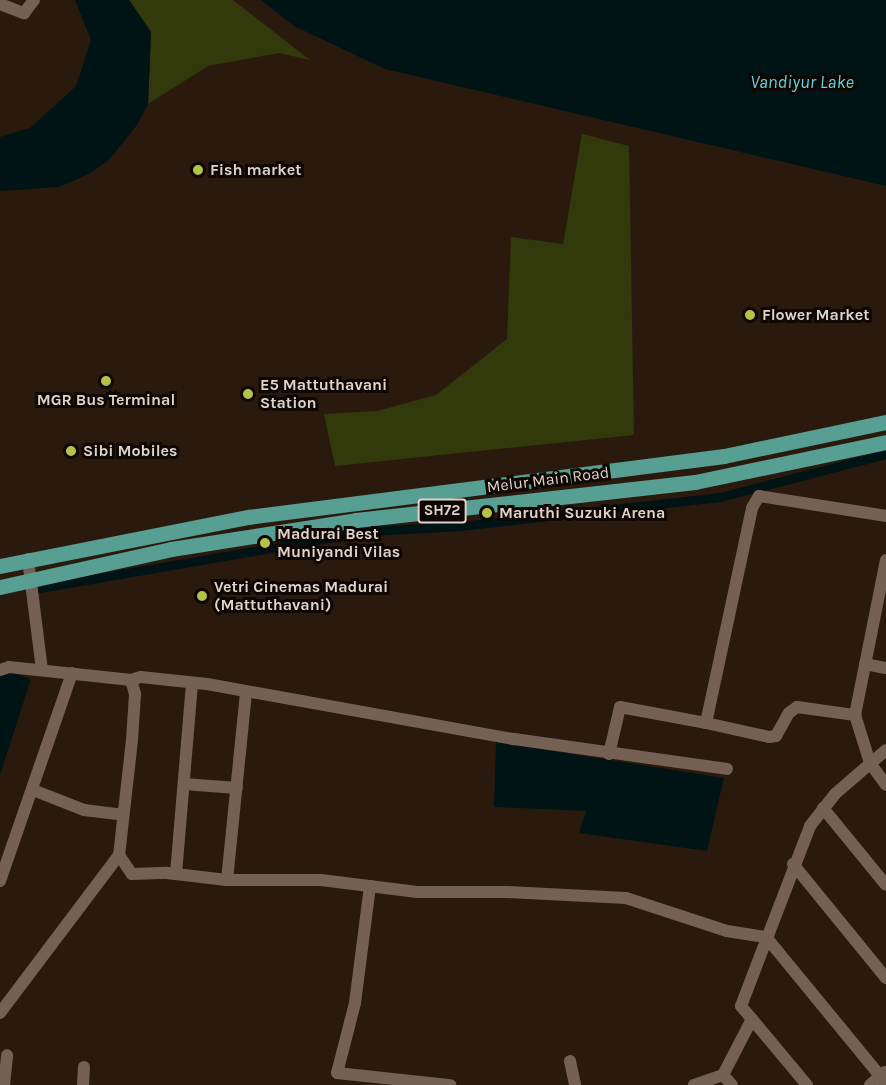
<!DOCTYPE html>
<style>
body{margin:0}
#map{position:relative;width:886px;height:1085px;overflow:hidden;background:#2a1a0e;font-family:Karla,sans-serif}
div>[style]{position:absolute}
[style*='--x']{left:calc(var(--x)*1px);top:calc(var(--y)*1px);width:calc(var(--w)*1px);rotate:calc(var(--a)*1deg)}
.green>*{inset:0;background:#32390b}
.water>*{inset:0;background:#011415}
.canal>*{height:9px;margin:-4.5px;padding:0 4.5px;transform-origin:4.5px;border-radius:4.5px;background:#011415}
.minor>*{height:12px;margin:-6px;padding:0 6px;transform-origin:6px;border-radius:6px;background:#756153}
.major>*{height:15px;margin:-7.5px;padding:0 7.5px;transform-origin:7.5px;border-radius:7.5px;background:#579e93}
.dots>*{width:16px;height:16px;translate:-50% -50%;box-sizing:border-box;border:3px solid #0e0703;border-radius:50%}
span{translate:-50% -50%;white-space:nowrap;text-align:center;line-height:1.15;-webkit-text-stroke:6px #0e0703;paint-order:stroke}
.shield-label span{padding:2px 4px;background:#0e0703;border:2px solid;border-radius:4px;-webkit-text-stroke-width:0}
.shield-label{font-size:15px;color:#dfd3cc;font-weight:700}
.poi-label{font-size:16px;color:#dfd3cc;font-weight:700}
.left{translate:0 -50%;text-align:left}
.street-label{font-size:16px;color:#dfd3cc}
.water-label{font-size:18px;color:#6ad2db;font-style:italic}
</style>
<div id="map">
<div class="green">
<i style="clip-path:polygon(129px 0,233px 0,310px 60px,279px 53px,208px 66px,148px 104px,151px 32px)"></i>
<i style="clip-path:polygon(582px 134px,629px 146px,634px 435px,335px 466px,324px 414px,377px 411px,436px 395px,507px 339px,511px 237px,563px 244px)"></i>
</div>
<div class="water">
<i style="clip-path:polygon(75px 0,129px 0,151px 32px,148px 104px,137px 125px,109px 160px,89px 174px,59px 187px,0 191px,0 137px,30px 128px,76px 86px,91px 40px)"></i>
<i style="clip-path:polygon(261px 0,886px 0,886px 186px,385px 69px,294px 26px)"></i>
<i style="clip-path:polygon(12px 672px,31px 679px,0 775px,0 676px)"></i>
<i style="clip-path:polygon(496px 742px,724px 778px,707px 851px,579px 833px,586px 811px,494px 807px)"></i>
</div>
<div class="canal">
<i style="--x:34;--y:589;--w:340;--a:-9.8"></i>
<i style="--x:369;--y:531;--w:92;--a:-3.1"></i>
<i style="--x:461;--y:526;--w:261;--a:-6.4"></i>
<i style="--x:720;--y:497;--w:171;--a:-14.5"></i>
</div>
<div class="minor">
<i style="--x:0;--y:4;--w:26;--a:21"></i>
<i style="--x:24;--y:13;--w:16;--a:-52"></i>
<i style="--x:28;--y:559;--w:112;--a:82.8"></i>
<i style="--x:886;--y:560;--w:158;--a:101.3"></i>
<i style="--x:855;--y:715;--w:50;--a:72.6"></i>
<i style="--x:870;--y:763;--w:27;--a:54"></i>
<i style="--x:865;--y:664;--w:21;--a:11"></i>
<i style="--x:0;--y:670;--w:9;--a:-18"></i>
<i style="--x:9;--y:667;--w:123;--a:6.1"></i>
<i style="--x:131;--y:680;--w:15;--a:74"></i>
<i style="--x:135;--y:694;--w:46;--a:93.7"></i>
<i style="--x:132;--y:740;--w:116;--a:96.4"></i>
<i style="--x:119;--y:855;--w:23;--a:56"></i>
<i style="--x:132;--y:874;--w:35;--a:-2"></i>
<i style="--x:167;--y:873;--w:60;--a:6.7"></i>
<i style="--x:227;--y:880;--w:94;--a:0"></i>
<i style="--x:321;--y:880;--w:97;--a:7.1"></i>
<i style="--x:417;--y:892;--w:89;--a:0"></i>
<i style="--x:506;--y:892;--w:120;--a:2.9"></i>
<i style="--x:626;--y:898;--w:106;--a:18.1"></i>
<i style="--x:727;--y:931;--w:39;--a:9"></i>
<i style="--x:766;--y:937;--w:189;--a:50.6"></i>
<i style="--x:131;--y:680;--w:10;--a:-17"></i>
<i style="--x:141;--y:677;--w:66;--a:6.1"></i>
<i style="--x:207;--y:684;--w:312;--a:10.2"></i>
<i style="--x:514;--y:739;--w:215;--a:8"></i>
<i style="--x:706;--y:723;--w:65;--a:12.5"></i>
<i style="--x:769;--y:737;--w:7;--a:-8"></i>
<i style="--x:776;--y:736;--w:26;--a:-61"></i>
<i style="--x:789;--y:713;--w:10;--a:-37"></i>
<i style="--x:797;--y:707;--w:59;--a:7.9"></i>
<i style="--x:609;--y:754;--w:48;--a:-76.8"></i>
<i style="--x:620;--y:707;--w:87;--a:10.5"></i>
<i style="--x:706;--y:723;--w:220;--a:-77.9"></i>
<i style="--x:752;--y:508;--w:14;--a:-60"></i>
<i style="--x:759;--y:496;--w:129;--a:8.9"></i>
<i style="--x:184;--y:784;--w:53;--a:4.3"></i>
<i style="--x:33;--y:790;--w:55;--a:21.4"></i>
<i style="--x:84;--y:810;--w:38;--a:7"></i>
<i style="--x:823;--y:808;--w:99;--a:50.7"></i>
<i style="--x:793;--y:864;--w:147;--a:50.8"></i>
<i style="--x:176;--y:874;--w:191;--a:-85.2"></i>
<i style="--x:227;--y:880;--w:187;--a:-84.2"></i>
<i style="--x:0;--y:881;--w:220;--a:-70.9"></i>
<i style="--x:370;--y:886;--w:118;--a:97.3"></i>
<i style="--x:355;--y:1003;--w:72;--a:104.4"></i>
<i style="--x:337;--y:1073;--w:114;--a:6.1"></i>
<i style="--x:0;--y:1013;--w:198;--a:-53"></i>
<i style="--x:570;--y:1061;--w:25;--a:78"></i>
<i style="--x:723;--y:1075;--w:13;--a:48"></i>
<i style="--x:4;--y:1085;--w:30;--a:-84"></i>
<i style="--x:83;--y:1085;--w:18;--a:-87"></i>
<i style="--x:694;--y:1085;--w:31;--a:-19"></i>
<i style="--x:723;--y:1075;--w:63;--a:-62.6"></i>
<i style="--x:807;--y:1085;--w:103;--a:-129.9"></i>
<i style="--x:741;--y:1006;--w:193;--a:-69"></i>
<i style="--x:810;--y:826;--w:41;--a:-52"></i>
<i style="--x:835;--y:794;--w:67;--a:-40.8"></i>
<i style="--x:870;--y:1085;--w:20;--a:-41"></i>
</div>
<div class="major">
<i style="--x:0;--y:566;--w:253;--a:-11.2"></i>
<i style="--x:248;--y:517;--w:480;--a:-7.3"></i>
<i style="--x:724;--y:456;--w:166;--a:-11.9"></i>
<i style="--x:0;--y:587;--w:175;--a:-12.5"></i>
<i style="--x:171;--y:549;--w:187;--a:-8.9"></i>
<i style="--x:356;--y:520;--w:341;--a:-6.4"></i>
<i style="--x:695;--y:482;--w:195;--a:-11.8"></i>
</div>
<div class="dots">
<i style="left:198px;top:170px;background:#b5c24a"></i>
<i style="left:750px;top:315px;background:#b5c24a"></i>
<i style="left:106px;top:381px;background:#b5c24a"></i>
<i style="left:248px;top:394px;background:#b5c24a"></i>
<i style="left:71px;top:451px;background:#b5c24a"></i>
<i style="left:487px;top:513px;background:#b5c24a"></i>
<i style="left:265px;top:543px;background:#b5c24a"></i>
<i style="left:202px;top:596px;background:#b5c24a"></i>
</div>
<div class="shield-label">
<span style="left:442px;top:511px">SH72</span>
</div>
<div class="poi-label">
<span class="left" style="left:210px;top:170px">Fish market</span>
<span class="left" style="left:762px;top:315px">Flower Market</span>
<span class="left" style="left:260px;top:394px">E5 Mattuthavani<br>Station</span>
<span style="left:106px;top:400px">MGR Bus Terminal</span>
<span class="left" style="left:83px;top:451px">Sibi Mobiles</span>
<span class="left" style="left:499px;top:513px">Maruthi Suzuki Arena</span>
<span class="left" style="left:277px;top:543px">Madurai Best<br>Muniyandi Vilas</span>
<span class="left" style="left:214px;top:596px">Vetri Cinemas Madurai<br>(Mattuthavani)</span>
</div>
<div class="street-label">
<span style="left:548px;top:480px;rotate:-7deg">Melur Main Road</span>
</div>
<div class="water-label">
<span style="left:802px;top:82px">Vandiyur Lake</span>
</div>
</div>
